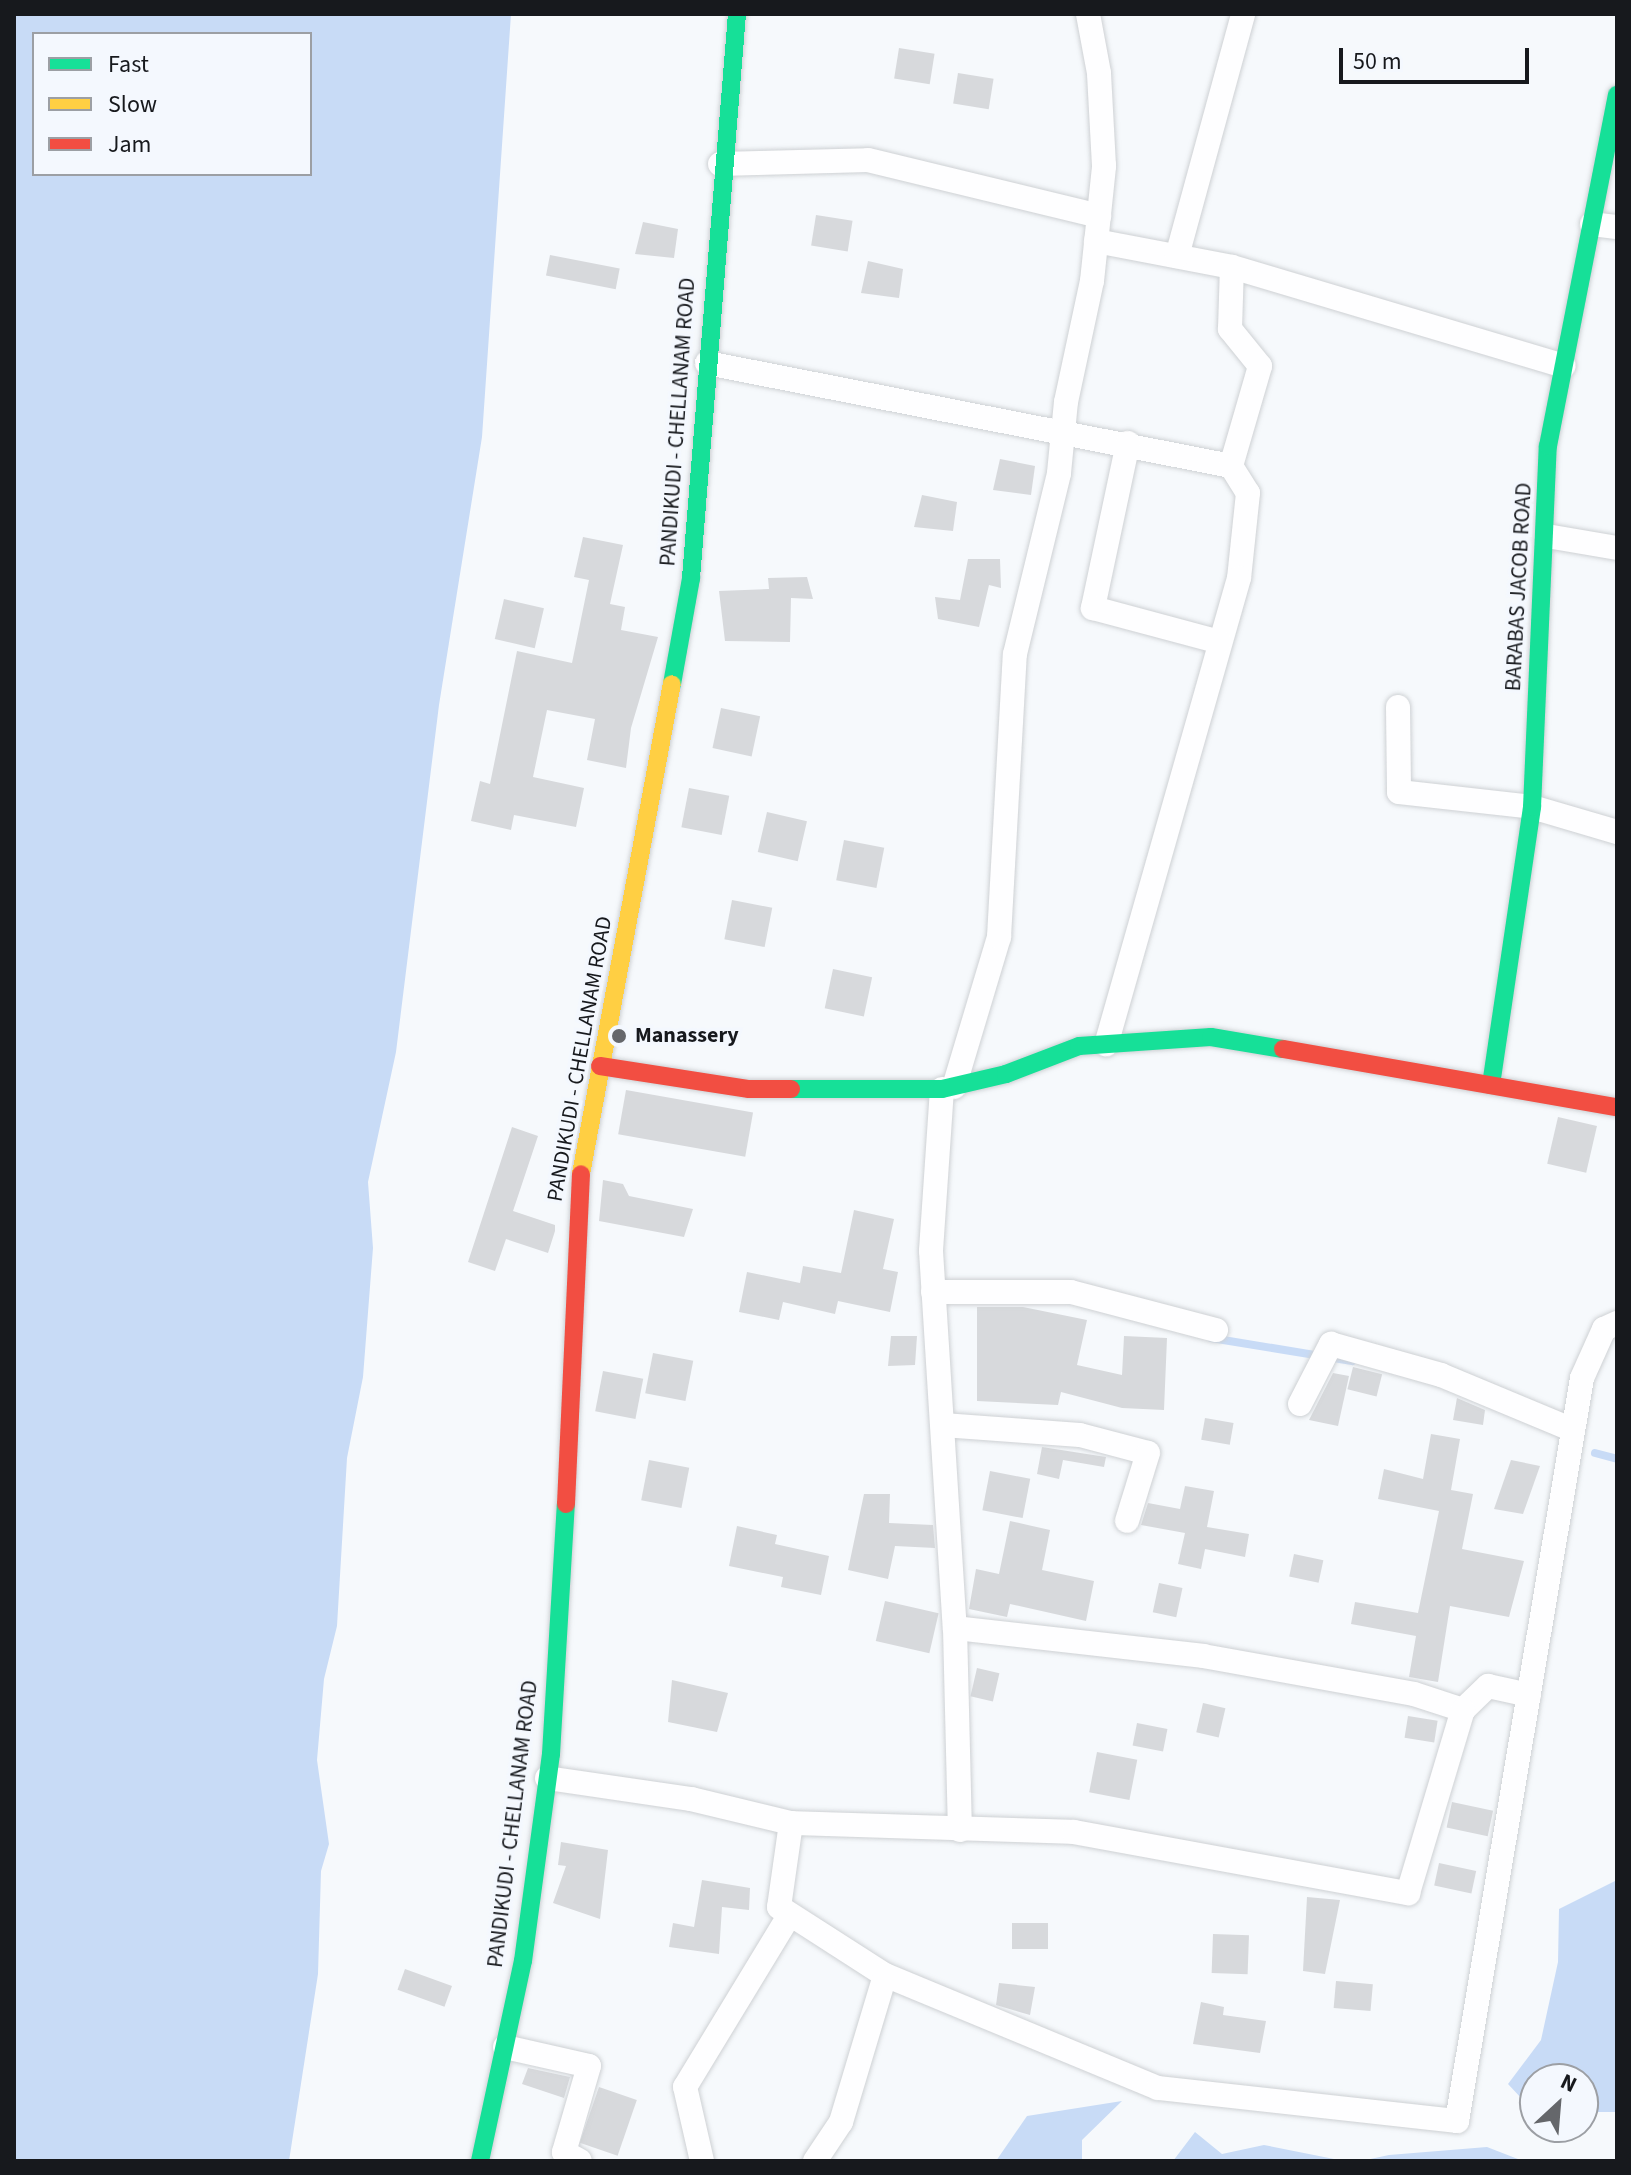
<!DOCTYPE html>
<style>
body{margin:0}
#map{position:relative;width:1631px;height:2175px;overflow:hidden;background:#f6f9fc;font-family:"Source Sans 3",sans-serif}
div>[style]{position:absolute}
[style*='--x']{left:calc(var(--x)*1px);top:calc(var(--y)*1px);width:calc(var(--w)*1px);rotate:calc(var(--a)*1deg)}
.water>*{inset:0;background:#c8dbf6}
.stream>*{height:8px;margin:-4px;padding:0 4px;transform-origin:4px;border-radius:4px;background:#c8dbf6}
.building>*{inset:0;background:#d7d9dc;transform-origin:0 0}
.roads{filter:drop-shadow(0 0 2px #ced1d4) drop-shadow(0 0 2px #ced1d4)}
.street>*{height:24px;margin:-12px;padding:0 12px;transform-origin:12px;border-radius:12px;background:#fefeff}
.fast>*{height:18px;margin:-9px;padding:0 9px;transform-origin:9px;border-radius:9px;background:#16e098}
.slow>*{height:18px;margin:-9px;padding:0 9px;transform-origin:9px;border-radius:9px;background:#ffcf43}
.jam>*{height:18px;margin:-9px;padding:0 9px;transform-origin:9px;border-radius:9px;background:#f24e42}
.dots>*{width:22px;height:22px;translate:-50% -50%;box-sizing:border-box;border:4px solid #f4f8fe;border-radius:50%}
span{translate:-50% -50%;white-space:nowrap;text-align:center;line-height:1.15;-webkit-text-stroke:7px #f4f8fe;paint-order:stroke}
.street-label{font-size:22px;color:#17191d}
.poi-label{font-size:22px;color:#17191d;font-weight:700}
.left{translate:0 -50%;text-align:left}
.frame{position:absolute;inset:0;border:16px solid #17191d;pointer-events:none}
.legend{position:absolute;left:32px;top:32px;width:280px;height:144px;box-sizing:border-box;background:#f4f8fe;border:2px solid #9c9fa4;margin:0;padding:10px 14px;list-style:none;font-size:24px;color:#17191d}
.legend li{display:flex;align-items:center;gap:16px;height:40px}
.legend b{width:40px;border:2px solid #9c9fa4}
.north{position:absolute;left:1519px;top:2063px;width:80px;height:80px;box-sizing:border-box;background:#f4f8fe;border:2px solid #9c9fa4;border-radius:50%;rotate:26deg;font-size:22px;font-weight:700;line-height:32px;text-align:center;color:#17191d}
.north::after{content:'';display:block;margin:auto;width:28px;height:36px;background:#65676b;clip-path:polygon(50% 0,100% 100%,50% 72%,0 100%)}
.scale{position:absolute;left:1339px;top:48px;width:190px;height:36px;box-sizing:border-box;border:4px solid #17191d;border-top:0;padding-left:10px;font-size:24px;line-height:28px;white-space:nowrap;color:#17191d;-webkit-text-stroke:6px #f4f8fe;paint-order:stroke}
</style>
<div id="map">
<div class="water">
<i style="clip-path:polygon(evenodd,14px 14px,511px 14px,482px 437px,439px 705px,396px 1052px,368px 1182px,373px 1248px,363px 1377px,347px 1458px,337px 1626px,324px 1679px,317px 1760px,329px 1844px,321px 1871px,318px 1974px,289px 2161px,14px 2161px,14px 14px,34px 34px,310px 34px,310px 174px,34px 174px,34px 34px)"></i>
<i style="clip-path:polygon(1617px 1880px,1617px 2112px,1583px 2112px,1583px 2079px,1535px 2079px,1535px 2113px,1508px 2084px,1541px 2040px,1558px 1962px,1559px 1909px)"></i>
<i style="clip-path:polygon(1122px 2101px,1082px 2140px,1082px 2161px,996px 2161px,1027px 2116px)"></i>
<i style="clip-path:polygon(1195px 2132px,1222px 2154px,1264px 2145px,1344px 2161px,1173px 2161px)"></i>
<i style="clip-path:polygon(1487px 2147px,1523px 2161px,1361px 2161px,1389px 2155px)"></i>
</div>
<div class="stream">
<i style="--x:1211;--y:1338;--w:143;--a:9.3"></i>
<i style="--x:1595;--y:1453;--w:23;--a:15"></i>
</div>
<div class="building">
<i style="left:899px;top:48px;width:36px;height:31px;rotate:9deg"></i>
<i style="left:958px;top:73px;width:36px;height:31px;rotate:9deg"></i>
<i style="left:816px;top:215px;width:37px;height:31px;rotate:9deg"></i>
<i style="clip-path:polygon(643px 222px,678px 229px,674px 258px,635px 254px)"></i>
<i style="left:550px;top:255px;width:71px;height:21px;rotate:11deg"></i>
<i style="clip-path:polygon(868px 261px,903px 269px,899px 298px,861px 293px)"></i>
<i style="clip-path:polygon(1000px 459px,1035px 466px,1031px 495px,993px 490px)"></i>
<i style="clip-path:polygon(922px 495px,957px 502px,953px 531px,914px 527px)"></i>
<i style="clip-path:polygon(583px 537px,623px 545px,610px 604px,625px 607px,621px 630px,658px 637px,631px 728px,626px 768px,587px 760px,595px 719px,547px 710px,533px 777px,584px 788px,576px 827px,514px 815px,511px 830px,471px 821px,480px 781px,490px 784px,517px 651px,572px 663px,589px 580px,574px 577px)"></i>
<i style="clip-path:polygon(968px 559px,1000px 559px,1001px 588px,989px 585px,979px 627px,938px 619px,935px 597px,960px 600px)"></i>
<i style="clip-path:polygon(807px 577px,813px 599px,791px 598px,790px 642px,725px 641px,719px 591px,769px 589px,768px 578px)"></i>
<i style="left:504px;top:599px;width:41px;height:41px;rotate:13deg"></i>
<i style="left:721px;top:708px;width:40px;height:41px;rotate:12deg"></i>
<i style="left:689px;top:788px;width:41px;height:40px;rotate:11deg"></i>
<i style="left:767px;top:812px;width:41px;height:41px;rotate:13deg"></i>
<i style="left:844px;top:840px;width:41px;height:41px;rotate:11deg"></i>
<i style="left:732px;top:900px;width:41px;height:40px;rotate:11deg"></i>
<i style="left:833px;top:969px;width:40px;height:40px;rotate:12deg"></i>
<i style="left:626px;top:1090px;width:129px;height:45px;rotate:10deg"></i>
<i style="left:1558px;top:1117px;width:40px;height:48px;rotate:13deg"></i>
<i style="clip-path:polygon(512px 1127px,538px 1136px,513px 1211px,555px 1225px,555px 1231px,548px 1253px,506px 1239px,495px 1271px,468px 1262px)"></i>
<i style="clip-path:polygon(603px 1180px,623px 1184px,629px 1196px,693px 1209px,684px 1237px,599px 1221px)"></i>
<i style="clip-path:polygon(854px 1210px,894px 1219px,883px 1269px,898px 1272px,890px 1312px,838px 1301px,835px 1314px,783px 1302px,779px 1320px,739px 1312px,747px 1272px,800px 1283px,803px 1266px,841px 1273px)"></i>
<i style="clip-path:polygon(977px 1307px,1023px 1307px,1087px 1320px,1077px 1365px,1122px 1375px,1124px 1336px,1167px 1338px,1164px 1410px,1122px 1408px,1061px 1392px,1058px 1405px,977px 1401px)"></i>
<i style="clip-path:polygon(891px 1336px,917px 1336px,915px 1365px,888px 1366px)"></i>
<i style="left:653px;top:1353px;width:41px;height:41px;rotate:11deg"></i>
<i style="left:1353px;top:1367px;width:30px;height:23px;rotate:14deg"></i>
<i style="left:603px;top:1371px;width:41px;height:41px;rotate:11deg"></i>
<i style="clip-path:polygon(1333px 1373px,1349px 1376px,1338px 1426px,1309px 1420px)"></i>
<i style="clip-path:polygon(1457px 1398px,1485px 1410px,1483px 1425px,1453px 1420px)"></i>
<i style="left:1205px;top:1418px;width:29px;height:22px;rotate:10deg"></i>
<i style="clip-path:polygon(1431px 1434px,1460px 1439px,1451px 1490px,1473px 1494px,1462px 1549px,1524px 1561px,1509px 1617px,1450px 1606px,1438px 1682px,1409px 1677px,1416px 1636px,1351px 1624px,1355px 1602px,1418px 1613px,1439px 1511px,1378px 1499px,1384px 1469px,1423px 1479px)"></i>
<i style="clip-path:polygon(1042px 1447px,1106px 1457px,1104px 1467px,1063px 1460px,1059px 1479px,1037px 1474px)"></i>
<i style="left:649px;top:1460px;width:41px;height:41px;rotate:11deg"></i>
<i style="clip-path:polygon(1511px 1460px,1540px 1466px,1523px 1514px,1494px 1509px)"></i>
<i style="left:990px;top:1471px;width:41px;height:40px;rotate:11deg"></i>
<i style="clip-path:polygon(1185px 1486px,1214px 1491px,1207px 1527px,1249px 1534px,1245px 1557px,1205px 1549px,1201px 1569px,1178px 1564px,1185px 1533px,1141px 1525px,1148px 1503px,1180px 1509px)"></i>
<i style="clip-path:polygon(864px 1494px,890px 1494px,889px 1523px,933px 1525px,935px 1548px,895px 1546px,888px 1579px,848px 1570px)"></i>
<i style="clip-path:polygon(1010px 1521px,1050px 1530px,1042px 1570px,1094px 1581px,1086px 1621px,1010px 1604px,1007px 1617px,969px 1609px,976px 1569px,999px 1574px)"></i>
<i style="clip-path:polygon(737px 1526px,777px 1535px,775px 1544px,829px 1556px,821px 1595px,781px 1587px,783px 1577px,729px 1566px)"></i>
<i style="left:1294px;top:1554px;width:30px;height:23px;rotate:12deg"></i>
<i style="left:1159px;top:1583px;width:24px;height:30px;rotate:12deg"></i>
<i style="left:885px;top:1601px;width:55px;height:41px;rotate:13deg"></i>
<i style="left:977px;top:1668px;width:23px;height:29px;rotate:13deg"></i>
<i style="clip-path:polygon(672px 1680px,728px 1693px,717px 1732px,668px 1722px)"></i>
<i style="left:1203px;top:1703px;width:23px;height:30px;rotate:13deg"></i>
<i style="left:1408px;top:1716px;width:30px;height:22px;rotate:9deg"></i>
<i style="left:1137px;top:1723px;width:31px;height:23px;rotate:11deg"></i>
<i style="left:1097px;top:1752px;width:41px;height:41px;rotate:11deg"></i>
<i style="left:1452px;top:1802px;width:42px;height:26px;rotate:12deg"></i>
<i style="clip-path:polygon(561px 1842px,608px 1850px,600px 1919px,553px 1903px,566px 1866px,558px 1865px)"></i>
<i style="left:1439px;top:1863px;width:38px;height:23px;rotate:12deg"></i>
<i style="clip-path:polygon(702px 1880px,750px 1888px,749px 1910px,722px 1907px,719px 1954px,669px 1947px,673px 1923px,694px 1927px)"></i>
<i style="clip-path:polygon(1307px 1897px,1340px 1900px,1325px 1974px,1303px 1971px)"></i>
<i style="left:1048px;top:1923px;width:26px;height:36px;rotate:90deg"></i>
<i style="left:1213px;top:1934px;width:36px;height:39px;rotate:2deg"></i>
<i style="left:405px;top:1969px;width:50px;height:22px;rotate:20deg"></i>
<i style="left:1336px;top:1981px;width:37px;height:27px;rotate:5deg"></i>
<i style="clip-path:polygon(999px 1983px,1035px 1987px,1030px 2015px,996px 2005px)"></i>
<i style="clip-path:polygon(1201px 2002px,1224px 2007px,1223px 2015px,1266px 2021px,1260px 2053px,1193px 2044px)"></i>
<i style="clip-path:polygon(528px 2068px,570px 2077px,564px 2098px,522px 2084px)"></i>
<i style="left:599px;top:2087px;width:40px;height:59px;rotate:19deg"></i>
</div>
<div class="roads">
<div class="street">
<i style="--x:720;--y:164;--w:148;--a:-1.5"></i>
<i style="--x:868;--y:160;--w:238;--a:13.6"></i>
<i style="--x:1592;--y:224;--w:25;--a:7"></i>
<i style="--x:1096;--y:241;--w:138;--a:10.8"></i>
<i style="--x:1232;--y:267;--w:346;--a:16.6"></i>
<i style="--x:1177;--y:256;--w:251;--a:-74.7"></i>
<i style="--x:707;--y:363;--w:534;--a:11.12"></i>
<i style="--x:1231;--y:466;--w:32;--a:58"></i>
<i style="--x:1248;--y:493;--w:85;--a:96"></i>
<i style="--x:1239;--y:578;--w:485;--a:105.9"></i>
<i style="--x:1128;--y:443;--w:169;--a:102"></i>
<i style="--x:1093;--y:608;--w:131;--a:15"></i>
<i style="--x:1231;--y:466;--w:104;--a:-73.8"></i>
<i style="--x:1260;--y:366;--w:48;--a:-129"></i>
<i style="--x:1230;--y:329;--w:62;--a:-88.2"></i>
<i style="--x:1547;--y:536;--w:71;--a:9.7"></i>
<i style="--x:1398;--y:707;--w:85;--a:89.3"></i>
<i style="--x:1399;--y:792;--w:134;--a:6.4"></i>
<i style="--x:1532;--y:807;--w:89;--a:16.4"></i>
<i style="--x:954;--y:1087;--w:157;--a:-73.3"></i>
<i style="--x:999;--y:937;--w:283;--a:-86.8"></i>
<i style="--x:1015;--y:654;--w:186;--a:-76.3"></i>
<i style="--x:1059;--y:473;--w:71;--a:-84.4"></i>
<i style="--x:1066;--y:402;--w:124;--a:-77.9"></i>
<i style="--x:1092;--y:281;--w:116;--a:-84"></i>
<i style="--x:1104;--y:166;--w:93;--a:-93.1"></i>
<i style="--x:1099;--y:73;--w:60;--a:-100.6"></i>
<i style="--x:942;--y:1089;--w:162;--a:93.9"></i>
<i style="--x:931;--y:1251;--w:378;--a:86.4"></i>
<i style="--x:955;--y:1628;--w:250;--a:6.4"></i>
<i style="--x:1203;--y:1656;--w:214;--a:10.2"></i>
<i style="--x:1414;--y:1694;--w:52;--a:18.1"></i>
<i style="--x:1463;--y:1710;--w:35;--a:-44"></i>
<i style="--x:1488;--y:1686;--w:42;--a:12.4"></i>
<i style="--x:933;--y:1292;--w:138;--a:0"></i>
<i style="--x:1071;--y:1292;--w:150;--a:14.7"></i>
<i style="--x:1300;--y:1404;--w:68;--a:-62.7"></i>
<i style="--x:1331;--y:1344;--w:114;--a:15.7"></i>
<i style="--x:1441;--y:1375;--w:143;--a:22.6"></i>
<i style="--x:943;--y:1425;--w:137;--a:4.2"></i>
<i style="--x:1080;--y:1435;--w:70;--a:14.8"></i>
<i style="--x:1148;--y:1453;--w:71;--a:107.2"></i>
<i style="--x:955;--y:1628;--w:202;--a:88.6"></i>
<i style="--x:547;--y:1778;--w:146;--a:8.3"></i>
<i style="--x:691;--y:1799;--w:103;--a:13.5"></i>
<i style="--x:791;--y:1823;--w:283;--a:1.8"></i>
<i style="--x:1074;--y:1832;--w:340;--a:10.4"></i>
<i style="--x:1408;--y:1893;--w:191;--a:-73.3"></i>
<i style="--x:791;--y:1823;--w:85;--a:98.1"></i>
<i style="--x:779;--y:1907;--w:126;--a:32.7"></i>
<i style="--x:885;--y:1975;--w:295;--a:22.5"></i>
<i style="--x:1158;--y:2088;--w:301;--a:6.3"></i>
<i style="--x:1457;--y:2121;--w:753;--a:-80.45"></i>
<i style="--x:1582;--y:1378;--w:54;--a:-65.8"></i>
<i style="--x:1604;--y:1329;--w:14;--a:-25"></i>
<i style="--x:505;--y:2047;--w:86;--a:12.7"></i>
<i style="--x:589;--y:2066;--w:90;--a:106.2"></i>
<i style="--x:564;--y:2152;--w:18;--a:29"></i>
<i style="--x:702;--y:2161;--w:76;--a:-102.9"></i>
<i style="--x:685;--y:2087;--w:200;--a:-58.7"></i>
<i style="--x:815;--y:2161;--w:47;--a:-56.3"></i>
<i style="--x:841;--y:2122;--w:153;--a:-73.3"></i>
</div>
<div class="fast">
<i style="--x:672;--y:684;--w:108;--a:-79.8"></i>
<i style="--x:691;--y:578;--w:566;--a:-85.34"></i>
<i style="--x:1491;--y:1085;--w:281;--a:-81.6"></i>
<i style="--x:1532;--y:807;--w:361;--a:-87.5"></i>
<i style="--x:1548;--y:446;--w:358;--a:-78.9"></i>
<i style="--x:791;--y:1089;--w:151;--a:0"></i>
<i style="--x:942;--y:1089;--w:66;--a:-13.2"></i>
<i style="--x:1006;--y:1074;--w:78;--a:-21"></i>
<i style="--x:1079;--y:1046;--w:132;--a:-3.9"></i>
<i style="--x:1211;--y:1037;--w:73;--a:9.5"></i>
<i style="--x:480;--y:2161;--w:205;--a:-77.9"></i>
<i style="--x:523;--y:1961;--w:209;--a:-82.3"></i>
<i style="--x:551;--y:1754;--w:250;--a:-86.6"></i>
</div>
<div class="slow">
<i style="--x:581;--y:1174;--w:498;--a:-79.5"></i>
</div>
<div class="jam">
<i style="--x:1283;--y:1049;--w:339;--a:9.9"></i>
<i style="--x:600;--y:1066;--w:151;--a:8.8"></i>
<i style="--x:749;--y:1089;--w:42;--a:0"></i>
<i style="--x:566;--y:1504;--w:330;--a:-87.4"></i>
</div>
</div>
<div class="dots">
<i style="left:619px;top:1036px;background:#65676b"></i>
</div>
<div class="street-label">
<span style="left:678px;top:422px;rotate:-86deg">PANDIKUDI - CHELLANAM ROAD</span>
<span style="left:1519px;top:587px;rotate:-87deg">BARABAS JACOB ROAD</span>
<span style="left:580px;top:1059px;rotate:-80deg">PANDIKUDI - CHELLANAM ROAD</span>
<span style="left:513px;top:1824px;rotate:-83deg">PANDIKUDI - CHELLANAM ROAD</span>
</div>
<div class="poi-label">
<span class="left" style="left:635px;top:1036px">Manassery</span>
</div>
<div class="frame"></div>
<ul class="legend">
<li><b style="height:10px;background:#16e098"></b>Fast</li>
<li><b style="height:10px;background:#ffcf43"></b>Slow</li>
<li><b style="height:10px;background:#f24e42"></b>Jam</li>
</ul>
<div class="north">N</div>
<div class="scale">50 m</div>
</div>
